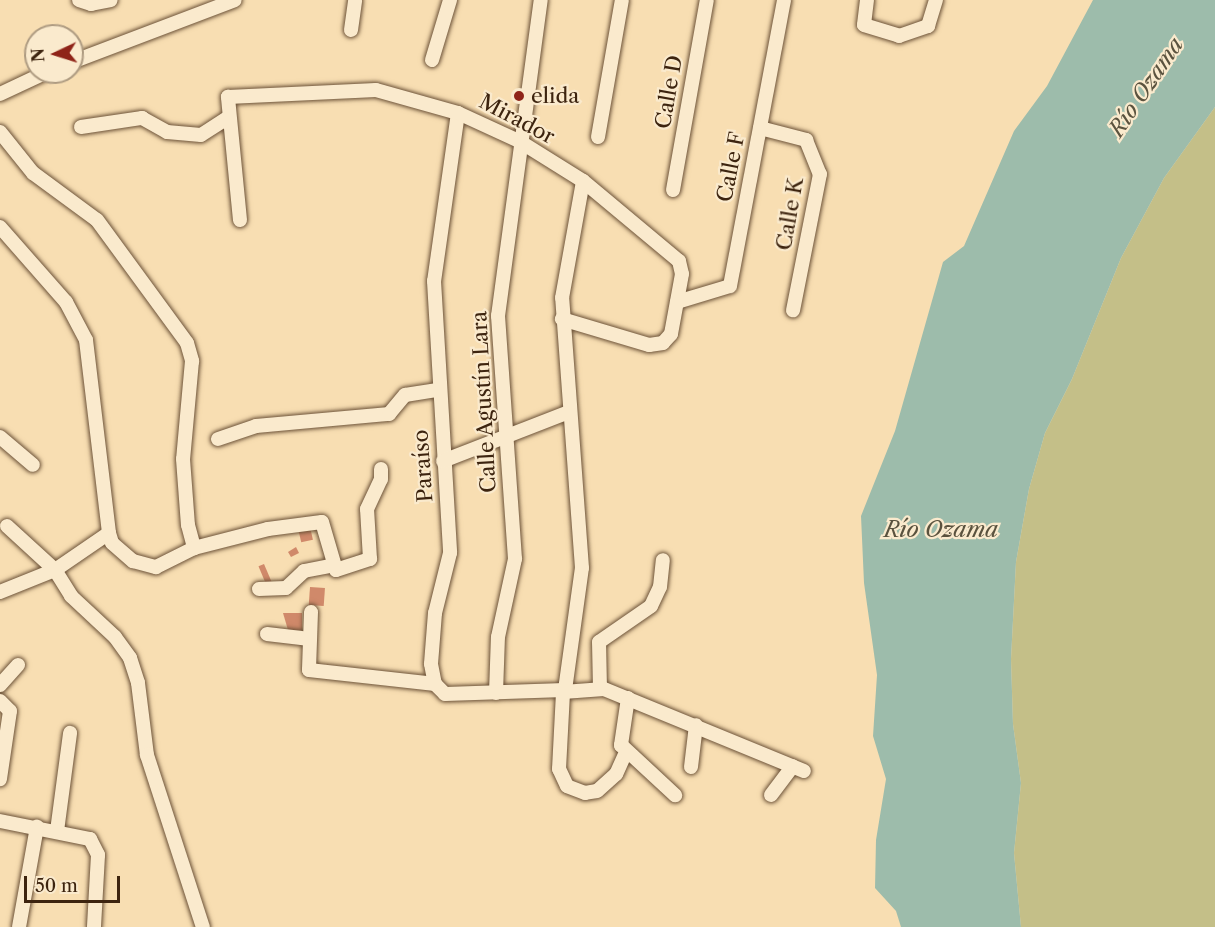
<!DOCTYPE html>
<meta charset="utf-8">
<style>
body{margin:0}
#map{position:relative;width:1215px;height:927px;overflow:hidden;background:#f8deb2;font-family:"Libre Caslon Text",serif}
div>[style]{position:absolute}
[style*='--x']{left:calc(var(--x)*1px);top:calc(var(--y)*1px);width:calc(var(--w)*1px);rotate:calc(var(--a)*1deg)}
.green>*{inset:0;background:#c4bf88}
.water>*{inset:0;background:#9dbcab}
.building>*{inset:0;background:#d0896a;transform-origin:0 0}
.roads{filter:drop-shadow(0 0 2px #6c5238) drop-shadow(0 0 2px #6c5238)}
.minor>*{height:14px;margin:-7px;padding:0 7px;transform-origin:7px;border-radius:7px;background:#faeacd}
.dots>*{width:16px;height:16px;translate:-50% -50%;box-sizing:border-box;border:3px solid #faeacd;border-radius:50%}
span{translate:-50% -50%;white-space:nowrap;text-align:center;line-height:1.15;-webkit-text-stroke:4.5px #faeacd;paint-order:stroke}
.street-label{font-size:21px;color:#3d240f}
.poi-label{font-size:21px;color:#3d240f}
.left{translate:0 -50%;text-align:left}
.water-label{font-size:22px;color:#5a523e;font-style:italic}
.north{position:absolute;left:24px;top:24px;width:60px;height:60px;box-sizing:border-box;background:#faeacd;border:2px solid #ae9b81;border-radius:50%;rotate:266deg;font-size:16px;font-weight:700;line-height:24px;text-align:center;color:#3d240f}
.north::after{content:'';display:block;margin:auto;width:21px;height:27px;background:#8f2418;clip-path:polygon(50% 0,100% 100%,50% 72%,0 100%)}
.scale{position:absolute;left:24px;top:876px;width:96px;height:27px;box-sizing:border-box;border:3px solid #3d240f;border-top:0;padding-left:8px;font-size:18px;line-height:21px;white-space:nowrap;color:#3d240f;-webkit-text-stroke:4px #faeacd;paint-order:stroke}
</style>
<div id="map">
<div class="green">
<i style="clip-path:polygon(1215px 107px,1215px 927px,1021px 927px,1014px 853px,1021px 783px,1013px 724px,1011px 659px,1016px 562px,1029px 489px,1045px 433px,1072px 379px,1121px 258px,1164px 178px)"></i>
</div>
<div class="water">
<i style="clip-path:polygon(1093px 0,1215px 0,1215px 107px,1164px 178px,1121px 258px,1072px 379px,1045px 433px,1029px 489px,1016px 562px,1011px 659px,1013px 724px,1021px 783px,1014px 853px,1021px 927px,901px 927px,896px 911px,875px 888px,876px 840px,886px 779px,873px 736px,877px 675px,864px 583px,861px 516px,895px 431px,943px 262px,964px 246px,1014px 131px,1047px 86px)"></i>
</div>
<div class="building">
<i style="left:310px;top:527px;width:13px;height:12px;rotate:77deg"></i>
<i style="clip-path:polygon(296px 547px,299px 553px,291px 557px,288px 552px)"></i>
<i style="left:264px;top:564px;width:21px;height:6px;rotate:67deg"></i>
<i style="left:310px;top:587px;width:15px;height:18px;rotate:4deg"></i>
<i style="clip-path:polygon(283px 613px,302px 613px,302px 630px,288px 630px)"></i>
</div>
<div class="roads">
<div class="minor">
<i style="--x:79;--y:0;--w:13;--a:18"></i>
<i style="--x:91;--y:4;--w:20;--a:-11"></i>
<i style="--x:867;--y:0;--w:25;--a:97"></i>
<i style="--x:864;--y:25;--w:37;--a:17"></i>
<i style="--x:899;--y:36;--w:31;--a:-19"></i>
<i style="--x:928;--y:26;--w:27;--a:-73"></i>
<i style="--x:351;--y:30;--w:30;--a:-82"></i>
<i style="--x:432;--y:60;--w:63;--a:-73.3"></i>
<i style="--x:72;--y:62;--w:174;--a:-20.8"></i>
<i style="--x:0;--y:94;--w:52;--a:-25.1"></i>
<i style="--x:458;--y:113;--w:170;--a:98.1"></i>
<i style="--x:434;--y:281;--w:272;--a:86.6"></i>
<i style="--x:450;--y:553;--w:62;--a:104"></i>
<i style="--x:435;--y:613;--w:51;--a:94.5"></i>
<i style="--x:431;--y:664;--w:20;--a:79"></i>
<i style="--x:435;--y:684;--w:14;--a:45"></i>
<i style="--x:445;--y:694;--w:120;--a:-1.9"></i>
<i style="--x:565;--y:690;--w:123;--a:-82.1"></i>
<i style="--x:582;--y:568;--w:271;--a:-94.2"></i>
<i style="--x:562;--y:298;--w:119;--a:-79.8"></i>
<i style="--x:81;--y:127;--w:62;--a:-8.4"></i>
<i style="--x:142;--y:118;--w:29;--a:29"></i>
<i style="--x:167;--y:132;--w:34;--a:5"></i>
<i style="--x:201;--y:135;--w:33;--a:-33"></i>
<i style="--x:760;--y:128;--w:48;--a:14.6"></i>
<i style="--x:806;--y:140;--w:37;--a:68"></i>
<i style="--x:820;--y:174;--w:139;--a:101.2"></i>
<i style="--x:0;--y:132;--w:53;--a:51.2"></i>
<i style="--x:33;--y:173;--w:79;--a:36.3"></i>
<i style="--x:97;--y:220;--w:152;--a:53.8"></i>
<i style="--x:187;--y:343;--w:19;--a:74"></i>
<i style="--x:192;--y:361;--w:98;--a:95.2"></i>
<i style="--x:183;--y:459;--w:66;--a:85.7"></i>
<i style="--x:188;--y:525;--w:24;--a:75"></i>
<i style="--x:598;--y:137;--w:139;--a:-80.1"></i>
<i style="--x:673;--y:190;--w:193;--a:-79.9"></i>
<i style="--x:240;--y:220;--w:124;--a:-95.6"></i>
<i style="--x:228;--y:97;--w:148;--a:-2.7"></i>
<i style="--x:376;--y:90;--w:85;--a:15.7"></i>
<i style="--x:458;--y:113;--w:67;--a:24.7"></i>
<i style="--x:519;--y:141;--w:75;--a:32"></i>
<i style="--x:583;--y:181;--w:125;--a:39.8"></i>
<i style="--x:679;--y:261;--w:13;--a:77"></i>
<i style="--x:682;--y:274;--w:61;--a:100.4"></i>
<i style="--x:671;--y:334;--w:12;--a:132"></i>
<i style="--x:663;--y:343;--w:14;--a:172"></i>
<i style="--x:649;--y:345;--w:91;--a:-163.4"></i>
<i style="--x:0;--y:227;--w:100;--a:48.7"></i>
<i style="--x:66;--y:302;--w:43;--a:62.2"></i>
<i style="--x:86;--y:340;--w:194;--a:83.2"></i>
<i style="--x:109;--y:533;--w:10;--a:73"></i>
<i style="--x:112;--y:543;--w:28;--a:41"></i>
<i style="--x:133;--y:561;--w:24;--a:15"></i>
<i style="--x:156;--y:567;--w:42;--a:-26.6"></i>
<i style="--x:194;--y:548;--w:76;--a:-14.4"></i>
<i style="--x:268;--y:529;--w:54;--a:-7.4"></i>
<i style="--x:322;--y:522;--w:50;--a:73.7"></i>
<i style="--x:336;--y:570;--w:36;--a:-18"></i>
<i style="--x:370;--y:559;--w:50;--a:-93.4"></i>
<i style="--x:367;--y:509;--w:33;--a:-65"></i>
<i style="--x:381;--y:479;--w:10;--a:-90"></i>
<i style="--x:677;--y:302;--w:55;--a:-16.8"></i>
<i style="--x:730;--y:286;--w:291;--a:-79.3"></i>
<i style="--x:0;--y:437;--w:43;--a:40.3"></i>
<i style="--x:218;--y:439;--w:40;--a:-18.9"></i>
<i style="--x:256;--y:426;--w:134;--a:-5.2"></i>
<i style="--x:389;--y:414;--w:25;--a:-50"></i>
<i style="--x:405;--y:395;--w:33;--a:-9"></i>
<i style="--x:443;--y:461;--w:135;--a:-21.3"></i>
<i style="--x:109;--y:533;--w:65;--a:145.6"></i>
<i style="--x:55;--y:570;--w:31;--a:58"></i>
<i style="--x:71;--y:596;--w:60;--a:43"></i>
<i style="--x:115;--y:637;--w:26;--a:54"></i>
<i style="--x:130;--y:658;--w:26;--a:72"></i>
<i style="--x:138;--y:683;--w:73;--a:82.9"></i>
<i style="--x:147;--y:755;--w:181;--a:72"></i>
<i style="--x:259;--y:589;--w:27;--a:-2"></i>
<i style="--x:286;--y:588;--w:25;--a:-43"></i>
<i style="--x:304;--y:571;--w:31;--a:-11"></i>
<i style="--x:0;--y:592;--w:59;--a:-21.8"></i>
<i style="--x:55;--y:570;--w:65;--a:-137.5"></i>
<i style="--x:311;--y:612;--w:58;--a:92"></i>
<i style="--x:309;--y:670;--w:127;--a:6.3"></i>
<i style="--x:267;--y:634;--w:43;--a:6.6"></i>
<i style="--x:0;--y:685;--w:27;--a:-48"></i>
<i style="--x:600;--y:689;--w:47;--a:-91.2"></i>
<i style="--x:599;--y:642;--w:63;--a:-34.7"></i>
<i style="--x:651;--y:606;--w:21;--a:-65"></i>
<i style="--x:660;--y:587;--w:27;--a:-84"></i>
<i style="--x:496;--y:693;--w:56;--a:-88"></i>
<i style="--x:498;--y:637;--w:80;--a:-77.7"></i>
<i style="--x:515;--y:559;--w:244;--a:-94"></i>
<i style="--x:498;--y:316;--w:319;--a:-82.3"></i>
<i style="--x:628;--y:698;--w:48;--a:98.5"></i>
<i style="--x:621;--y:745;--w:74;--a:42.8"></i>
<i style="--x:0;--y:701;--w:14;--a:45"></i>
<i style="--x:10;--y:711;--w:69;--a:98.4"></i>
<i style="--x:626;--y:752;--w:24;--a:114"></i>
<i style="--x:616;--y:774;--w:25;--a:138"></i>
<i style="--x:597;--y:791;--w:12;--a:171"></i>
<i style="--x:585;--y:793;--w:19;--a:-159"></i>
<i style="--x:567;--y:786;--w:19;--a:-115"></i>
<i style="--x:559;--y:769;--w:77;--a:-87"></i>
<i style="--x:563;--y:692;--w:41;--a:-4.2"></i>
<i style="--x:604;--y:689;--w:216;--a:22.3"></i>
<i style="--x:691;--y:767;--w:42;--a:-83.2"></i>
<i style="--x:771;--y:795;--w:36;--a:-53"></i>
<i style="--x:0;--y:821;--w:92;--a:11.3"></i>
<i style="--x:90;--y:839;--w:18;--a:63"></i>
<i style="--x:98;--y:855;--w:72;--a:93.2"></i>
<i style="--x:57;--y:831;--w:99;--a:-82.4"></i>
<i style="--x:19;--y:927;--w:102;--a:-79.8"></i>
</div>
</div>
<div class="dots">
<i style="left:519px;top:96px;background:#8f2418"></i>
</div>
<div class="street-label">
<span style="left:669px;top:92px;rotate:-80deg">Calle D</span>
<span style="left:517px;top:119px;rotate:28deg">Mirador</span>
<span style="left:731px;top:167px;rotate:-79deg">Calle F</span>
<span style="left:790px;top:214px;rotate:-80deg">Calle K</span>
<span style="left:484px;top:402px;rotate:-93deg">Calle Agustín Lara</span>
<span style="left:423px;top:466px;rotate:-94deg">Paraíso</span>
</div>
<div class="poi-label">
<span class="left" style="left:531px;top:96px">elida</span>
</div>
<div class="water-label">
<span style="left:1146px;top:87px;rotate:-56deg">Río Ozama</span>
<span style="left:941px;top:530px">Río Ozama</span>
</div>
<div class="north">N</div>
<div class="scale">50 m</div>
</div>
